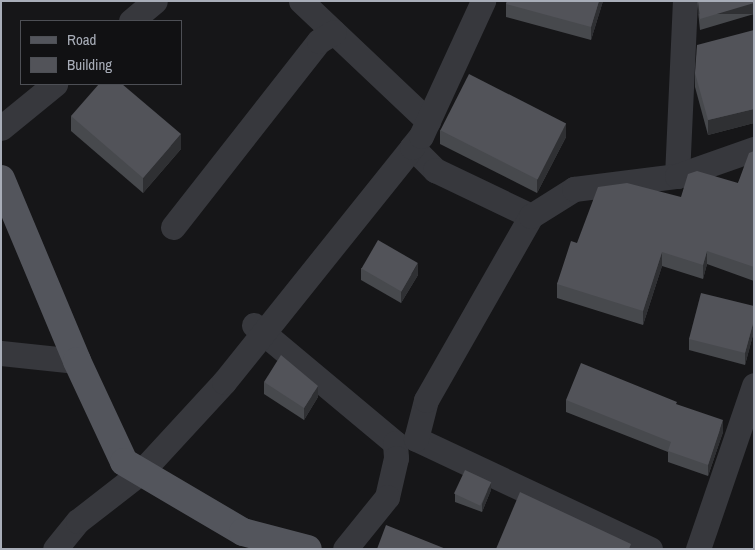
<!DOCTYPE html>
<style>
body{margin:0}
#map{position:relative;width:755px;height:550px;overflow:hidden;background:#161618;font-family:"Archivo Narrow",sans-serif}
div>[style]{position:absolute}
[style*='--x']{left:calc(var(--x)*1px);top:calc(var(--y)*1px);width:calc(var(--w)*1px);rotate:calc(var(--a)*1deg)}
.minor>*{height:25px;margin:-12.5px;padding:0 12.5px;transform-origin:12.5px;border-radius:12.5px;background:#37383d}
.major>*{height:28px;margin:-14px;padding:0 14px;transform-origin:14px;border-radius:14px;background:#53555c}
.wall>*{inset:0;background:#47494d}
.shaded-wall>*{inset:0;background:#2f3033;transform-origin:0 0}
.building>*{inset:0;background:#525359;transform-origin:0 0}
span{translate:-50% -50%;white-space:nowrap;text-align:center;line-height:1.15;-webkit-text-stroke:4.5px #111113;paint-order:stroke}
.frame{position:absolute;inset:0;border:2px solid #a8adb8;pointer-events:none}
.legend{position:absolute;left:20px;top:20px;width:162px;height:65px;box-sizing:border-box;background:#111113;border:1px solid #4d4f55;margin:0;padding:6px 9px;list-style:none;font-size:15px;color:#a8adb8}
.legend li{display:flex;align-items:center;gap:10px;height:25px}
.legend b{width:25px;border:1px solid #4d4f55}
</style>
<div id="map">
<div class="minor">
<i style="--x:301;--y:1;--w:175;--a:43.4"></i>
<i style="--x:131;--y:21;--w:31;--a:-40"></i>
<i style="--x:1;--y:128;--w:70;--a:-39.2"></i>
<i style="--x:412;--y:147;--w:33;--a:45"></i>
<i style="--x:435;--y:170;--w:106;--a:25.6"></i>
<i style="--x:677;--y:176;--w:175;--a:-87.4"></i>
<i style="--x:173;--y:227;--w:236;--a:-51.9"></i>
<i style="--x:319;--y:41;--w:17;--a:-31"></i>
<i style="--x:254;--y:325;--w:184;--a:39.9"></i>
<i style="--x:395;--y:443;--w:15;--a:86"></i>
<i style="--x:396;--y:458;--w:40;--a:103"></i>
<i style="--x:387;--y:497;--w:67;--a:128.9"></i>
<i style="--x:1;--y:353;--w:76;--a:6"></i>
<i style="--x:55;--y:549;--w:36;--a:-51"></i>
<i style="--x:78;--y:521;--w:80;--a:-37.9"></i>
<i style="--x:141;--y:472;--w:122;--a:-47.3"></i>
<i style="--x:224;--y:382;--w:301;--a:-51.3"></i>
<i style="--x:412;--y:147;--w:14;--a:-51"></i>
<i style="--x:421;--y:136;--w:149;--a:-65.3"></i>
<i style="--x:650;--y:549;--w:259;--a:-154.8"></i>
<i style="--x:416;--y:439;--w:40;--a:-75.6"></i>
<i style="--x:426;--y:400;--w:212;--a:-60.3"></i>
<i style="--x:531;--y:216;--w:51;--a:-32.1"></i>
<i style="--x:574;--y:189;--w:104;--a:-7.2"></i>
<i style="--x:677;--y:176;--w:82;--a:-19.3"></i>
<i style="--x:698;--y:549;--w:173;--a:-71.1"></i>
</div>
<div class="major">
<i style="--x:1;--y:179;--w:197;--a:67.3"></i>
<i style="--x:77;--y:361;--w:111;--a:65"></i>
<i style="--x:124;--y:462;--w:138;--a:30.5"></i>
<i style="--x:243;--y:532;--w:67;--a:14.7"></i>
</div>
<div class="wall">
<i style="clip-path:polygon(507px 1px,603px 1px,591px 40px,506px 17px,506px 4px)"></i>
<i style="clip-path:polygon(697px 1px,754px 1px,754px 14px,700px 30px)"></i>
<i style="clip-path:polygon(754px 30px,754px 123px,708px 135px,695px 87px,695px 73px)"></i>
<i style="clip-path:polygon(71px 116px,181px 149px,143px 193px,71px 131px)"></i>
<i style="clip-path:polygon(440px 130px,566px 137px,537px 193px,440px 144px)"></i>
<i style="clip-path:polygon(754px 151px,754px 281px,707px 264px,703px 279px,662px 266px,643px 325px,557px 298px,557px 284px,577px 243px,681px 197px,738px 183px)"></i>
<i style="clip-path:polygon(361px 268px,418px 275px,401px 303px,361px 280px)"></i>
<i style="clip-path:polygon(754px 306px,754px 331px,745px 365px,689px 350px,689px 339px)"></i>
<i style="clip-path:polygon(264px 382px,318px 397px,304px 420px,264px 394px)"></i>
<i style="clip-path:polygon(566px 400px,677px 405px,723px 432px,708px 476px,668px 462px,668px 452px,566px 412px)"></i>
<i style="clip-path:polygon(491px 490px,482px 512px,455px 502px,455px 494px)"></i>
</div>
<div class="shaded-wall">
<i style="clip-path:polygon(599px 1px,603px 1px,591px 40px,591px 27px)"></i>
<i style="left:754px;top:3px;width:11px;height:56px;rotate:90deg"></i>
<i style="clip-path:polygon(754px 109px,754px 123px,708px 135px,708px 120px)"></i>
<i style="clip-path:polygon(566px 123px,566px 137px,537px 193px,537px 179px)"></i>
<i style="clip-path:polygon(181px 134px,181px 149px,143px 193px,143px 178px)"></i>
<i style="clip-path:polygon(707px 251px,707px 264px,703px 279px,703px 265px)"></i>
<i style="clip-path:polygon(662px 252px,662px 266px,643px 325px,643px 311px)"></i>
<i style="clip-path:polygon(418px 263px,418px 275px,401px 303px,401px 292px)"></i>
<i style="clip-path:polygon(754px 320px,754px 331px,745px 365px,745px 353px)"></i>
<i style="clip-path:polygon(318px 386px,318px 397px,304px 420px,304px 408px)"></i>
<i style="clip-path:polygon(723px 420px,723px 432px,708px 476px,708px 465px)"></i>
<i style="clip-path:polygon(491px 482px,491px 490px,482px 512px,482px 504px)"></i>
</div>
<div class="building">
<i style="clip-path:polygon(507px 1px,599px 1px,591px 27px,506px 4px)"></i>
<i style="clip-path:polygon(698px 1px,754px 1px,754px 3px,700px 19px)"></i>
<i style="clip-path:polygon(754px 30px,754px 109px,708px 120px,695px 73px,697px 45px)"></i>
<i style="left:469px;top:74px;width:109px;height:63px;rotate:27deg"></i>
<i style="clip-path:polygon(99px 84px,122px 84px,181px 134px,143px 178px,71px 116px)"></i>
<i style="clip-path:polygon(754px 151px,754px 267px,707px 251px,703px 265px,662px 252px,643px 311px,557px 284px,571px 241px,577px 243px,598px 187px,627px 183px,681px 197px,688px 174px,697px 171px,738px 183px,749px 153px)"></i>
<i style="left:378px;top:240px;width:46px;height:33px;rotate:30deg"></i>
<i style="clip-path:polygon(701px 293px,754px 306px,754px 320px,745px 353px,689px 339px)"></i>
<i style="clip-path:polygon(281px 355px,318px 386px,304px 408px,264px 382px)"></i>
<i style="clip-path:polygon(581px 363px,677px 402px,676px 404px,723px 420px,708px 465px,668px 451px,671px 442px,566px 400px)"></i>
<i style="left:465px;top:470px;width:29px;height:26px;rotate:25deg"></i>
<i style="clip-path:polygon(520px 492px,631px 544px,629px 549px,496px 549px)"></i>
<i style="clip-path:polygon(386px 525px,446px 549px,377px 549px)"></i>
</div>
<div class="frame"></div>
<ul class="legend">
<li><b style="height:6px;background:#53555c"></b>Road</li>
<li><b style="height:14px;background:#525359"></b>Building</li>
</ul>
</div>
